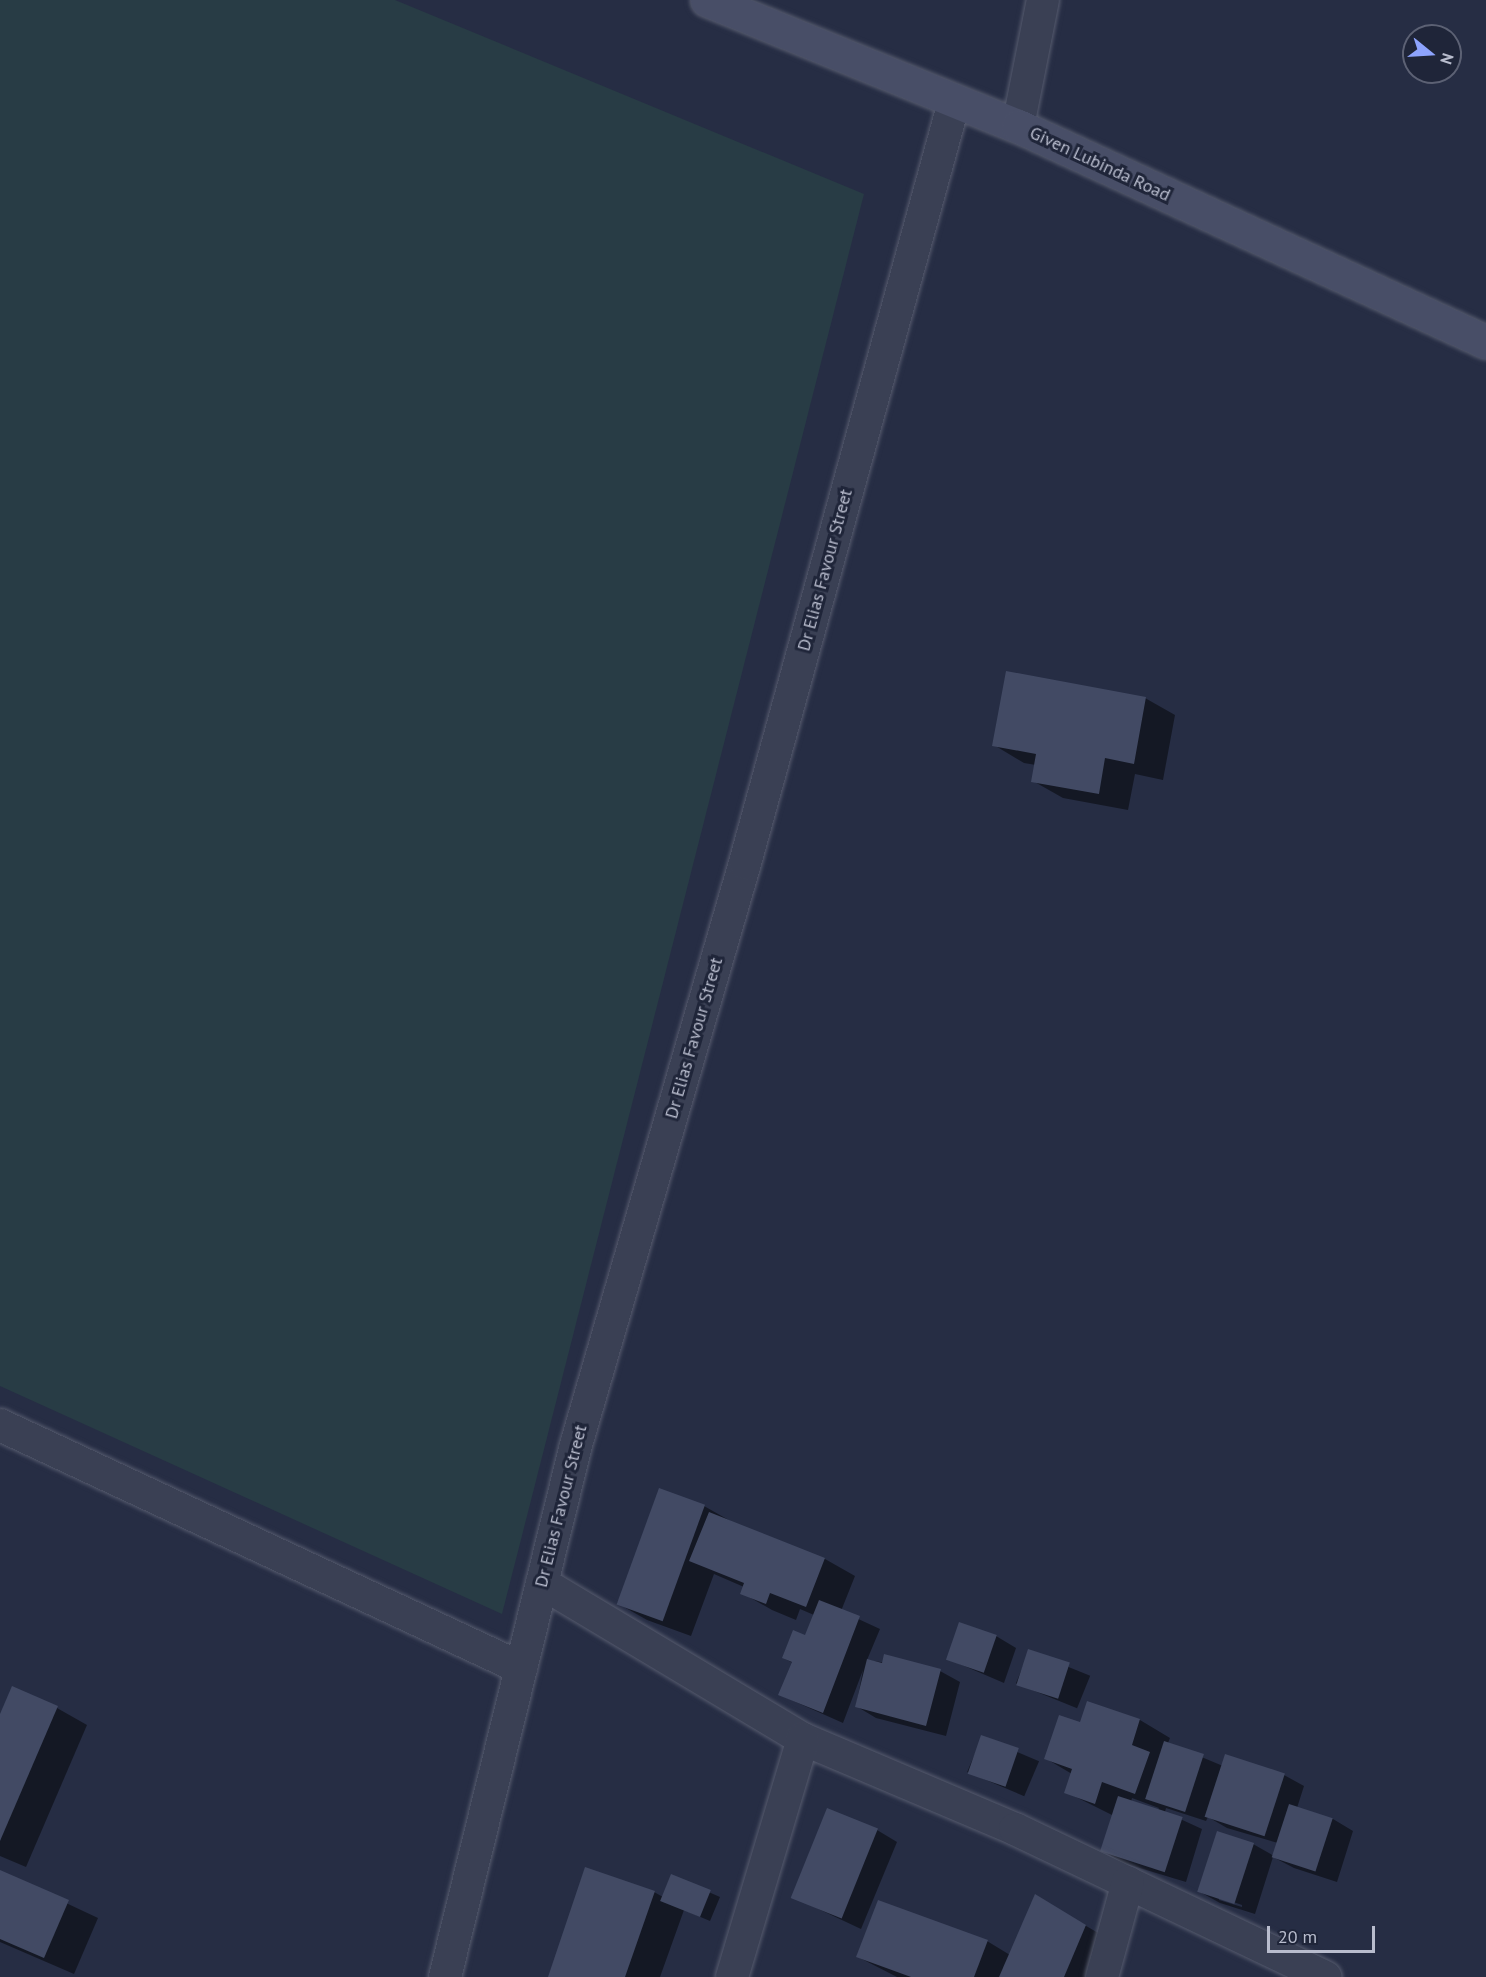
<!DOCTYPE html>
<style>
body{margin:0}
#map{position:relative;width:1486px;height:1977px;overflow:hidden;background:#262d44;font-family:"PT Sans",sans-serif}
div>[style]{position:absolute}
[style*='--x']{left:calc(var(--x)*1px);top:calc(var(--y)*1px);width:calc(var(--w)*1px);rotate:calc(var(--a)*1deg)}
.green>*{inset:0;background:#283c45}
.shadow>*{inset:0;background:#0007;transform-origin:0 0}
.building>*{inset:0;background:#424a64;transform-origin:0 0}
.roads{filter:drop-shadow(0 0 2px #565b6e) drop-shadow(0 0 2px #565b6e)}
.street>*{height:32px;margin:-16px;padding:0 16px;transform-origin:16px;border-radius:16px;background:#3a4054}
.secondary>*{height:33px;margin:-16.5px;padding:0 16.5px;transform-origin:16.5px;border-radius:16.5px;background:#484e67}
span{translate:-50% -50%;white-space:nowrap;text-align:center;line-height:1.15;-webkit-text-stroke:6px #1f2539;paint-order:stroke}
.street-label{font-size:18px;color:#b8bccd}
.north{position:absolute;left:1402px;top:24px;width:60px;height:60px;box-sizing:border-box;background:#1f2539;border:2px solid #5c6174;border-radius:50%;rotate:108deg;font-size:16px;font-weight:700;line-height:24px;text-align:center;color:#b8bccd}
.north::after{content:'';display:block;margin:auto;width:21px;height:27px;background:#8da3fd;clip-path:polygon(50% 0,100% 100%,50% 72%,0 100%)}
.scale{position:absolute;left:1267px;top:1926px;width:108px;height:27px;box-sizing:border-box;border:3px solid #b8bccd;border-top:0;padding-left:8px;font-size:18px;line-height:21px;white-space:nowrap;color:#b8bccd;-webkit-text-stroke:4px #1f2539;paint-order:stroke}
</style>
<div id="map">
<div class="green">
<i style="clip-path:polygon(0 0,395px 0,864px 194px,502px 1614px,0 1386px)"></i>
</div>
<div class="shadow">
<i style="clip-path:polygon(1145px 698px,1175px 715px,1163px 780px,1135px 774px,1128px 810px,1063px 798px,1033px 781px,1036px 765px,1024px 763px,994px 745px)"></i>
<i style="clip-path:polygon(704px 1506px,734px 1523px,825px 1559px,855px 1576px,841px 1611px,880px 1629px,867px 1660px,940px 1671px,960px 1682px,946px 1736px,876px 1718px,856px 1706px,863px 1670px,843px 1723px,780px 1695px,793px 1663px,783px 1658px,806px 1637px,814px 1615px,800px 1609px,796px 1620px,772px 1610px,742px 1593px,744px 1587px,714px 1574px,691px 1636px,647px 1620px,617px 1603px)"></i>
<i style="clip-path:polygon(996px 1636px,1016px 1648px,1004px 1683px,948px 1659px)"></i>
<i style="left:1029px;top:1651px;width:66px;height:35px;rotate:22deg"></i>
<i style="clip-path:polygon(evenodd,1088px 1703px,1140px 1720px,1170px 1738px,1168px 1743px,1223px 1766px,1284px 1775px,1304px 1786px,1297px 1808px,1333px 1819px,1353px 1831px,1337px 1882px,1294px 1868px,1273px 1857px,1255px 1914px,1220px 1903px,1200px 1892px,1253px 1844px,1274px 1856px,1278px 1843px,1227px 1828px,1208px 1817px,1206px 1821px,1166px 1808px,1165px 1812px,1202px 1829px,1186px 1882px,1123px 1863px,1103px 1851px,1114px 1816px,1066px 1792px,1072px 1774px,1045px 1758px,1081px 1724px,1088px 1703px,1132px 1798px,1159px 1808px,1158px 1810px,1131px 1802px,1132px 1798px,1088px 1703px,1219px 1897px,1242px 1905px,1242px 1907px,1219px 1900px,1219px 1897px)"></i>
<i style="clip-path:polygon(57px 1708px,87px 1725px,26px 1867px,0 1856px,0 1717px)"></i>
<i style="left:982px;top:1737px;width:62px;height:38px;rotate:23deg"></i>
<i style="clip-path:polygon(877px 1830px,897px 1842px,861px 1929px,793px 1897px)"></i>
<i style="clip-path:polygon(0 1872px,98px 1918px,74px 1974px,0 1942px)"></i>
<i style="clip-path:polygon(672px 1876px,720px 1897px,710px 1921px,684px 1910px,660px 1977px,550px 1977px,654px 1892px,663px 1897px)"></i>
<i style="clip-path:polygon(1035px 1896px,1105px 1937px,1089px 1977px,897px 1977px,858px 1957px,987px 1941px,1010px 1955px)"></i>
</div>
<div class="building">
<i style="clip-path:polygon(1006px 671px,1146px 697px,1134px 764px,1105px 758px,1099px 794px,1031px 782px,1036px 754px,992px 746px)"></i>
<i style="left:659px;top:1488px;width:49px;height:124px;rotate:20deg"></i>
<i style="clip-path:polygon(709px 1512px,825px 1558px,806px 1607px,770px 1593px,766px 1604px,740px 1594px,744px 1583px,689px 1561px)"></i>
<i style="clip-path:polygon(819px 1600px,860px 1616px,823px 1713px,778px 1695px,792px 1662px,782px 1658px,793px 1630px,805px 1635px)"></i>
<i style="left:959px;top:1622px;width:40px;height:40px;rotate:19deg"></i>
<i style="left:1028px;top:1649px;width:44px;height:38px;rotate:18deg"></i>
<i style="clip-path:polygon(884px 1654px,941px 1669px,926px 1726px,855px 1707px,867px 1659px,882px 1663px)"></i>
<i style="clip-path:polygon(12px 1686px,58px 1706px,0 1841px,0 1714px)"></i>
<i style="clip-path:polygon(1087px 1701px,1140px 1719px,1132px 1745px,1150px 1752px,1135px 1794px,1102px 1782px,1095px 1804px,1064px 1793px,1072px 1769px,1044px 1759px,1059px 1715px,1080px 1722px)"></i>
<i style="left:981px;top:1735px;width:40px;height:41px;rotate:19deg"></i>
<i style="left:1164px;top:1741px;width:42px;height:61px;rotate:18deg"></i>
<i style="left:1225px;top:1754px;width:63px;height:66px;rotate:18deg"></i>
<i style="left:1118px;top:1796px;width:68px;height:58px;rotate:18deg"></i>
<i style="left:1289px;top:1804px;width:46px;height:56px;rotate:18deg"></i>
<i style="left:827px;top:1808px;width:55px;height:97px;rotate:22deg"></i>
<i style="left:1217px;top:1831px;width:39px;height:64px;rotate:18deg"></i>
<i style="clip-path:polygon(585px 1867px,655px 1891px,625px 1977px,548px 1977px)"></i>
<i style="clip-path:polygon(0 1870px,69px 1900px,44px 1958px,0 1939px)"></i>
<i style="left:671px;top:1874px;width:43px;height:29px;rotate:22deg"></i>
<i style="clip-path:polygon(1035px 1894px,1086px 1925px,1064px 1977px,999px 1977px)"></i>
<i style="clip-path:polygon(878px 1900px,988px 1940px,974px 1977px,911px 1977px,856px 1957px)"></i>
</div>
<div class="roads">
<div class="street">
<i style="--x:1018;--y:126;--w:128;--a:-78.8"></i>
<i style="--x:0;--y:1425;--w:575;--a:25"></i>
<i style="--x:542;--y:1583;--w:304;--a:30.9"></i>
<i style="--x:803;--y:1739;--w:230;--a:23"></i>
<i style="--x:1015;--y:1829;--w:344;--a:25.5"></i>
<i style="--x:445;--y:1977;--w:548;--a:-76.17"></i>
<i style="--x:576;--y:1445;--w:606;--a:-73.81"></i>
<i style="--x:745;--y:863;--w:789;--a:-74.64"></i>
<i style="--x:732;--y:1977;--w:248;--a:-73.4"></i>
<i style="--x:1102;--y:1977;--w:98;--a:-74.7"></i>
</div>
<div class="secondary">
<i style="--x:707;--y:0;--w:336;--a:22.1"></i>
<i style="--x:1018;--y:126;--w:515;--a:24.78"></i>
</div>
</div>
<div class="street-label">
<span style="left:1100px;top:164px;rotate:25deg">Given Lubinda Road</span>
<span style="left:825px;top:570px;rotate:-75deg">Dr Elias Favour Street</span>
<span style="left:694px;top:1038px;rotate:-74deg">Dr Elias Favour Street</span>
<span style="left:561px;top:1506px;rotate:-76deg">Dr Elias Favour Street</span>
</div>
<div class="north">N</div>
<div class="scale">20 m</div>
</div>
